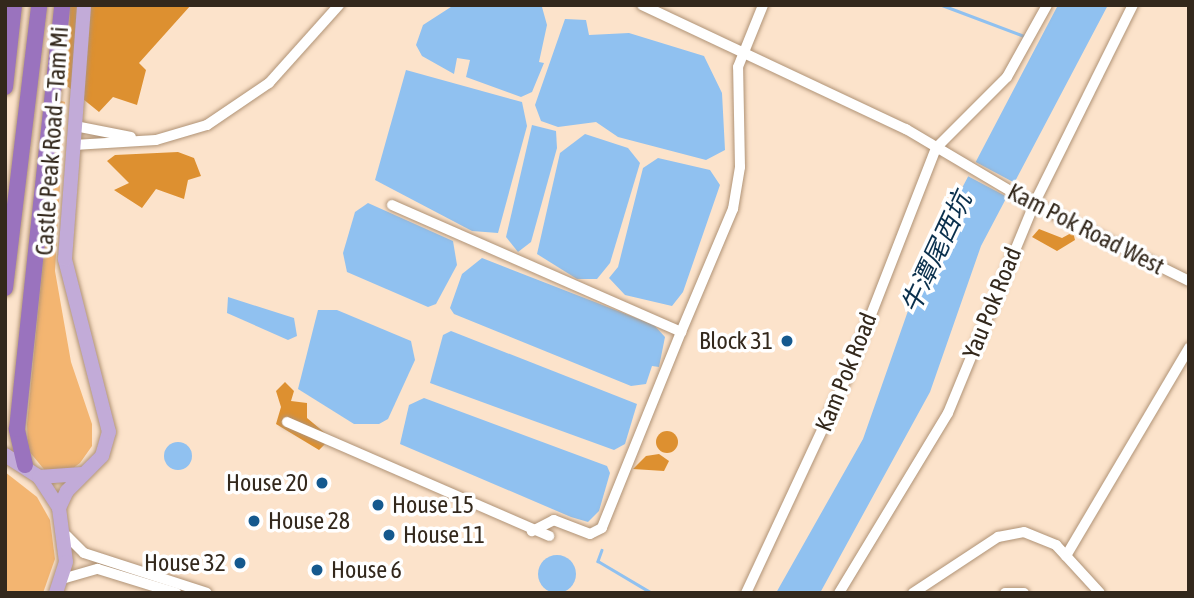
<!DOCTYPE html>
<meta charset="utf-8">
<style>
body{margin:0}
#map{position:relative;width:1194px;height:598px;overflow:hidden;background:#fce3cb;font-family:"Asap Condensed","Noto Sans TC",sans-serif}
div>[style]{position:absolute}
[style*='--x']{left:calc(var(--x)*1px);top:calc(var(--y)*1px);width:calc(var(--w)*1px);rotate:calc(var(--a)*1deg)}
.green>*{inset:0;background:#f3b571}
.forest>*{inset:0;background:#dd9030}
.round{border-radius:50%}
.water>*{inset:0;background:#90c1f0}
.pier>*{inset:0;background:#fce3cb;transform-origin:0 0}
.stream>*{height:2.5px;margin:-1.25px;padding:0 1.25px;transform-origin:1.25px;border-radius:1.25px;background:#90c1f0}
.roads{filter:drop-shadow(0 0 2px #b09376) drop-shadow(0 0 2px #b09376)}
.minor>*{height:10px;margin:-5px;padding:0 5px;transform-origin:5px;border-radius:5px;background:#fff}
.major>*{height:14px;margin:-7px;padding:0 7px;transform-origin:7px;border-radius:7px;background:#c2abd8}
.highway>*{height:16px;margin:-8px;padding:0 8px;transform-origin:8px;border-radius:8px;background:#9a73be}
.dots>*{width:19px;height:19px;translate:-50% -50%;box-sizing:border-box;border:4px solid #fff;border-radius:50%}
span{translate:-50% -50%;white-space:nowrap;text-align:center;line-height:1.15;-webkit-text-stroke:7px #fff;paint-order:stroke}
.street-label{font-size:24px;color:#33281c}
.poi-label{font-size:24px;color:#33281c}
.right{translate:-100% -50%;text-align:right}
.left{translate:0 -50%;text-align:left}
.water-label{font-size:26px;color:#092f4c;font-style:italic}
.frame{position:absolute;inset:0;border:7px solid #33281c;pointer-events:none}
</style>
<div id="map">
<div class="green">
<i style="clip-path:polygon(59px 100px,65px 102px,55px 271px,71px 362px,92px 424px,92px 446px,80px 463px,65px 474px,48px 474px,28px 450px,27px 424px)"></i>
<i style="clip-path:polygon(5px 472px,37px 497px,50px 520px,55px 559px,43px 593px,5px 593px)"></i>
</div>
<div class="forest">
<i style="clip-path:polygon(70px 5px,191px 5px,139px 63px,146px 70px,137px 105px,113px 97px,99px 112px,67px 86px)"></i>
<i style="clip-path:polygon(178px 152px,194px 158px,201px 176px,188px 180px,184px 199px,156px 189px,142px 208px,114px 190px,129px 183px,107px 161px,115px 155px)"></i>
<i style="clip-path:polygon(1039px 229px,1062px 238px,1073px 232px,1075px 240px,1057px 251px,1032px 237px)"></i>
<i style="clip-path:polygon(285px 382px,294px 391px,291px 401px,307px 403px,307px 418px,331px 438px,319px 450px,276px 424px,281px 407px,276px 391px)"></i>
<i class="round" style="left:656px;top:431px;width:22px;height:22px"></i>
<i style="clip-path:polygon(659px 454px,669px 461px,664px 471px,633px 469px,646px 456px)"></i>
</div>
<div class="water">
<i style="clip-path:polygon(454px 5px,542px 7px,547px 25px,539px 62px,544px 63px,532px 92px,521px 97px,466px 77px,470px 60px,457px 58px,454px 74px,422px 56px,416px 45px,423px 25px)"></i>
<i style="clip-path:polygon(1058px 5px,1108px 5px,981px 246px,930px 392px,820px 593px,776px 593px,863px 439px,929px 251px)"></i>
<i style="clip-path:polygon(565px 19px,586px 20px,589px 35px,629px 33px,704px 56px,722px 93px,725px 150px,706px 160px,618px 137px,596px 122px,558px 127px,541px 121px,535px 105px)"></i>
<i style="clip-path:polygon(406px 70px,522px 102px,527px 126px,498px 233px,472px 231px,375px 180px)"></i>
<i style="clip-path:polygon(532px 125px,556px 131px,557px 148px,531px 242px,518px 252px,506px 237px)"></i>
<i style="clip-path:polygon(585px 134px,628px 148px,640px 163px,610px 263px,597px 279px,577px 279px,537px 254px,560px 153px)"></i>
<i style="clip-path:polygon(658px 158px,710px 170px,720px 185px,683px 292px,672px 306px,625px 295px,609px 278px,618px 267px,643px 168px)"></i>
<i style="clip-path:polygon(368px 203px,453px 241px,457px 265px,436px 304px,428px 307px,347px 272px,343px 253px,355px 212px)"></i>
<i style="clip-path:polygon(482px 258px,654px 325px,665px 337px,659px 367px,652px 366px,646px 384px,631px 386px,454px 314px,450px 308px,462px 274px)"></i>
<i style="clip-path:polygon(228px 297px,294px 318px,297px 336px,288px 340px,227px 313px)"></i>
<i style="clip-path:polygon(318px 310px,337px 310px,411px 341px,415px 360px,388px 419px,379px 424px,354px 424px,298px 389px)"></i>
<i style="clip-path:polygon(451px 331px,637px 404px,625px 444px,614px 450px,430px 383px,443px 335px)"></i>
<i style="clip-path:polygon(424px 398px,607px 466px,610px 473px,599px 511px,588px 522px,571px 517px,400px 444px,409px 405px)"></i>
<i class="round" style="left:164px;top:442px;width:28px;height:28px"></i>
<i style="clip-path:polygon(309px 513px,326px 522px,324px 531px,301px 525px,302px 514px)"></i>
<i class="round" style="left:538px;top:555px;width:38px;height:38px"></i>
</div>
<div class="pier">
<i style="left:970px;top:159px;width:53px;height:16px;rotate:28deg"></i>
</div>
<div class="stream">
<i style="--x:942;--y:5;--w:88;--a:20.7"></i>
<i style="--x:602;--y:550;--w:12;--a:110"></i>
<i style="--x:598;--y:561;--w:63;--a:30.7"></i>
</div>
<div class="roads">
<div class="minor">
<i style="--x:642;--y:5;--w:292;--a:25.2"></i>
<i style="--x:906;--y:129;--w:135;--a:30.7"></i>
<i style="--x:1022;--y:198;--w:186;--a:26.4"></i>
<i style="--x:75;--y:126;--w:57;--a:11.1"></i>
<i style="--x:74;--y:145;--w:82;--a:-3.5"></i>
<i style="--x:156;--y:140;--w:53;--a:-16.4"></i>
<i style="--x:207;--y:125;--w:75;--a:-34.1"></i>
<i style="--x:269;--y:83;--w:105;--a:-48.1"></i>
<i style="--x:392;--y:205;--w:316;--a:23.7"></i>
<i style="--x:681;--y:332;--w:211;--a:112"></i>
<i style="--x:602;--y:528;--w:13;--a:153"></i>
<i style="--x:590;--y:534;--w:39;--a:-159"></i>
<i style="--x:554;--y:520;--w:25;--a:153"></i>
<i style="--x:681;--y:332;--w:134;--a:-67.1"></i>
<i style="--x:733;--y:209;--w:43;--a:-80.5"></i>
<i style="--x:740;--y:167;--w:100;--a:-91.1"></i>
<i style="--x:738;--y:67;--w:67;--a:-68"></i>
<i style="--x:287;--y:422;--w:286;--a:23.5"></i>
<i style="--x:67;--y:536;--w:24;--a:45"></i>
<i style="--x:84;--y:553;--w:129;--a:18"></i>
<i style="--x:1066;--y:556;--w:242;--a:-59.4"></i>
<i style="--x:62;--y:579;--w:37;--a:-16"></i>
<i style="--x:98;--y:569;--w:82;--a:17.1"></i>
<i style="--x:746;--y:593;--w:236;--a:-65"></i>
<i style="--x:846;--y:379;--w:248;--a:-68.7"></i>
<i style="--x:936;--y:148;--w:100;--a:-45"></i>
<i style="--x:1007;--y:77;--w:82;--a:-60.9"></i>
<i style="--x:839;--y:593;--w:210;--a:-58.8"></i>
<i style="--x:948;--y:413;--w:228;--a:-67.6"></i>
<i style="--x:1035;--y:202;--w:220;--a:-63.6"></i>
<i style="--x:913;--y:593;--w:102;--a:-33.4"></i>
<i style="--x:998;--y:537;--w:26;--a:-11"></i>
<i style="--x:1024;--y:532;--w:35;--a:22"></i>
<i style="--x:1056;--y:545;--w:65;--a:47.5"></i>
<i style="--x:1005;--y:593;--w:19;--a:0"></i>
</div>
<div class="major">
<i style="--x:5;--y:455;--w:40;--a:32.9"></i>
<i style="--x:39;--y:477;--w:37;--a:57"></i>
<i style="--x:59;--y:508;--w:54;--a:82.6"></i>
<i style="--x:66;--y:562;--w:33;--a:108"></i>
<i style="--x:39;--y:477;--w:43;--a:-4"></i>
<i style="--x:59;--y:508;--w:19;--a:-65"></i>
<i style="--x:67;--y:491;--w:49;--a:-45"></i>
<i style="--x:102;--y:456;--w:25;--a:-74"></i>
<i style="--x:109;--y:432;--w:179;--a:-104.3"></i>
<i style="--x:65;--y:259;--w:255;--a:-85.7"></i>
</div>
<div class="highway">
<i style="--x:5;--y:87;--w:82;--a:-83.7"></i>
<i style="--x:5;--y:288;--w:285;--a:-83.1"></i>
<i style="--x:25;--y:465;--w:37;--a:-103"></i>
<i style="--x:17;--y:429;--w:426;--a:-83.9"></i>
</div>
</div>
<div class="dots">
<i style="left:787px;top:341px;background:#15598e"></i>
<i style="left:322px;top:483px;background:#15598e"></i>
<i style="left:378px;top:505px;background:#15598e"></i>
<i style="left:254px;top:521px;background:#15598e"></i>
<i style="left:389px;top:535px;background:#15598e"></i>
<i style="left:240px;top:563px;background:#15598e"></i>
<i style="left:317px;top:570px;background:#15598e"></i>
</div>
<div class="street-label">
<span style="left:52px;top:141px;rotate:-86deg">Castle Peak Road – Tam Mi</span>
<span style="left:1086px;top:229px;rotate:27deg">Kam Pok Road West</span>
<span style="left:992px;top:303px;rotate:-68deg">Yau Pok Road</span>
<span style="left:846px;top:372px;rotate:-68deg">Kam Pok Road</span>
</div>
<div class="poi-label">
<span class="right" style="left:773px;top:341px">Block 31</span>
<span class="right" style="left:308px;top:483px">House 20</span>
<span class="left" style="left:392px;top:505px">House 15</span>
<span class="left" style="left:268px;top:521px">House 28</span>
<span class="left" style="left:403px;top:535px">House 11</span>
<span class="right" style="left:226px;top:563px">House 32</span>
<span class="left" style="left:331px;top:570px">House 6</span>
</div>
<div class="water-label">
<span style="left:937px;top:253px;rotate:-65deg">牛潭尾西坑</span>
</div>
<div class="frame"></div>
</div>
